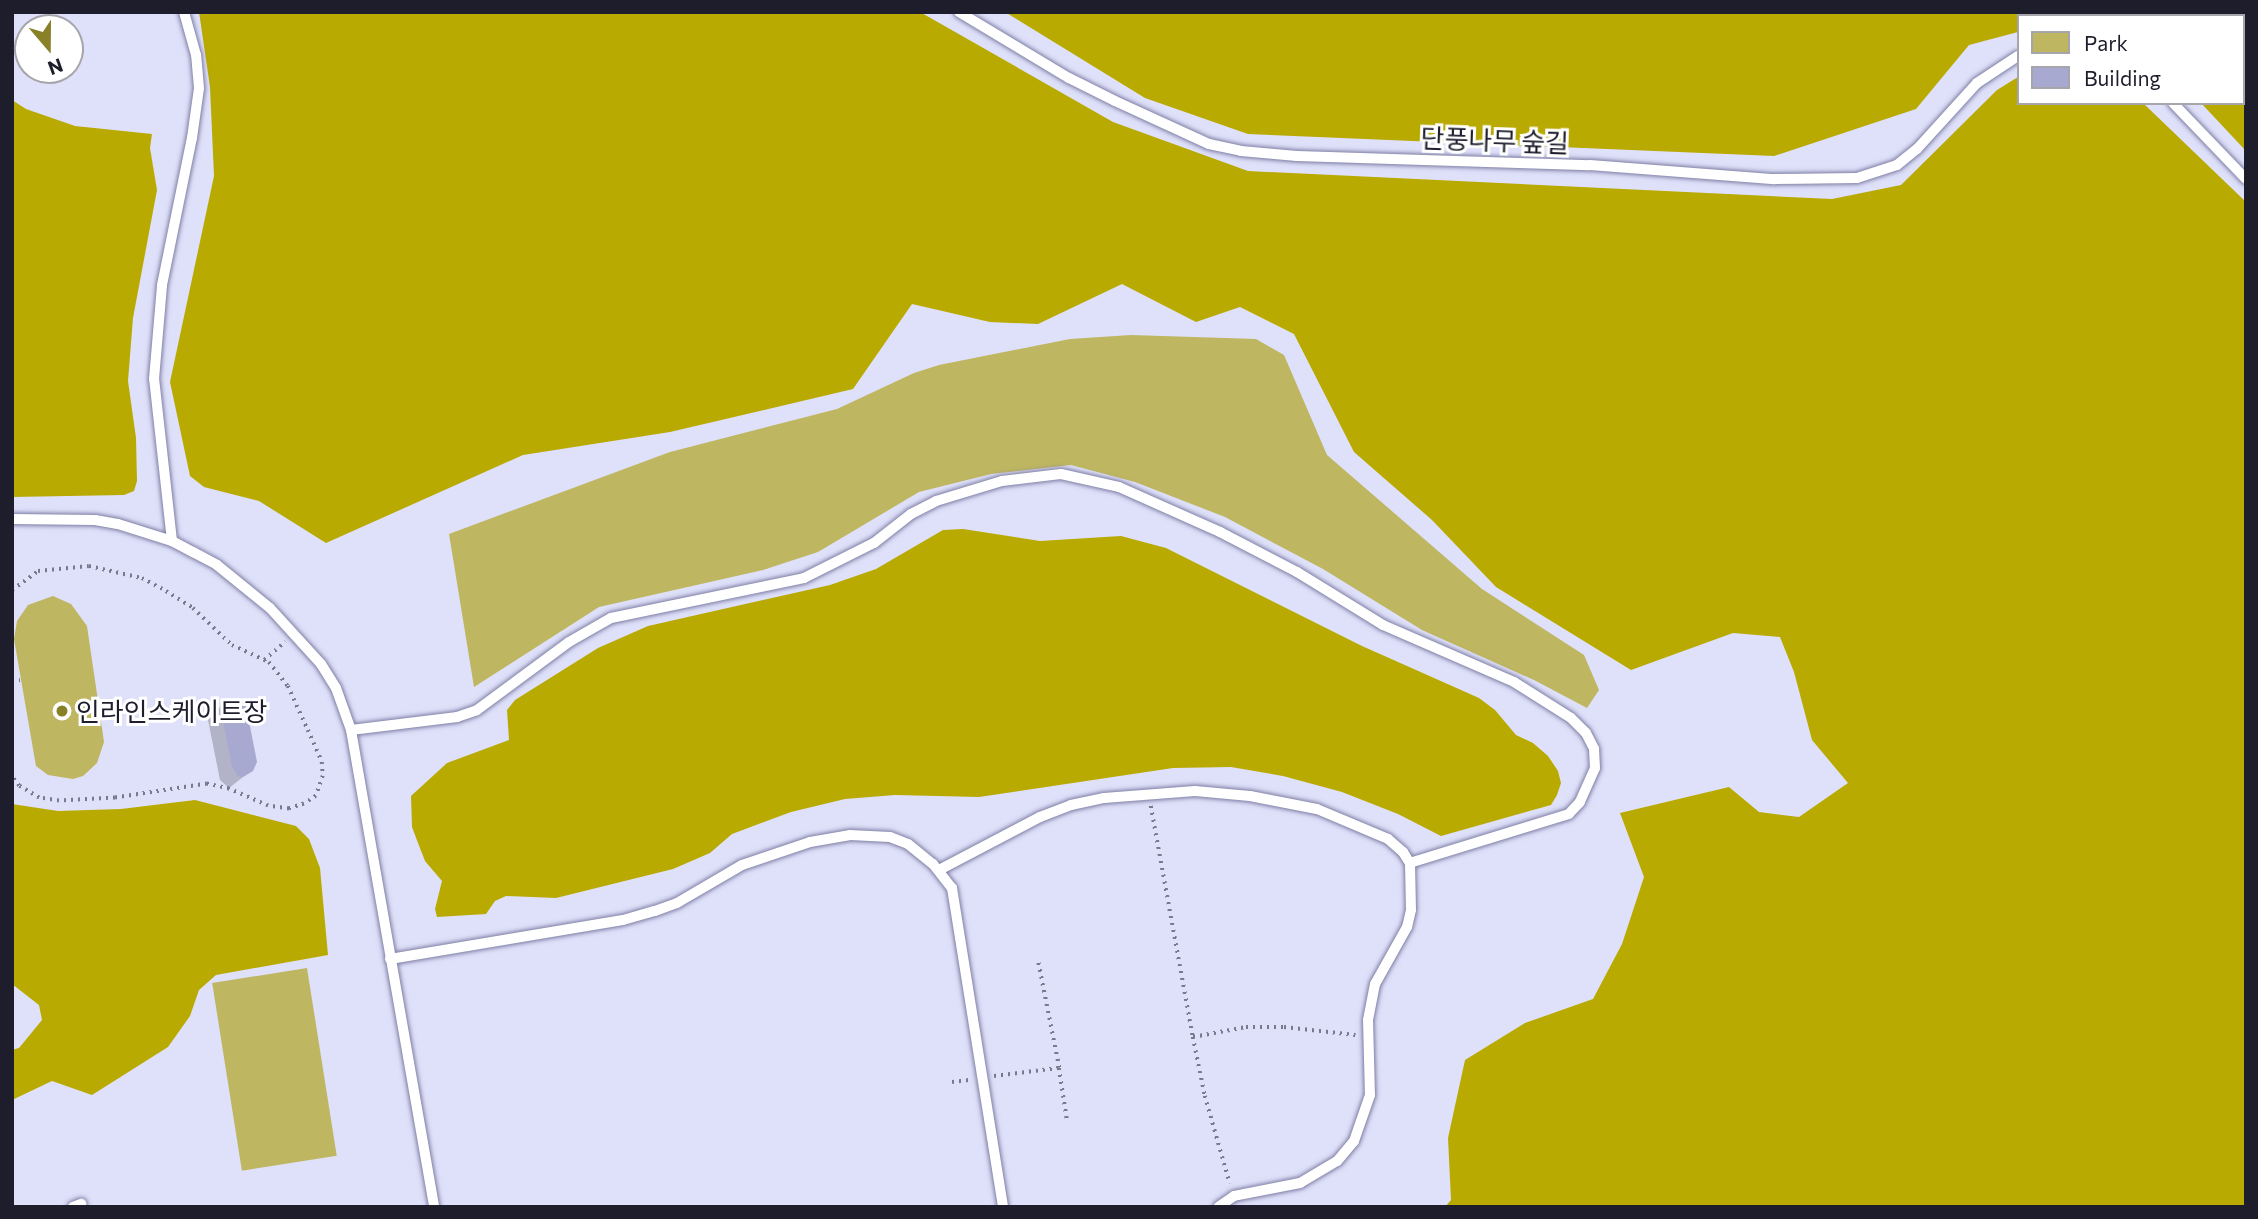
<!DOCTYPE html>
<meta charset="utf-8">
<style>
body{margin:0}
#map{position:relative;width:2258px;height:1219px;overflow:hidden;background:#dfe0f9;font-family:Commissioner,"Noto Sans KR",sans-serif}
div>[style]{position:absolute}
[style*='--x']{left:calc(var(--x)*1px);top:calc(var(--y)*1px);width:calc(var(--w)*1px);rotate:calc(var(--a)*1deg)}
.green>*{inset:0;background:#beb660;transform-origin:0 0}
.forest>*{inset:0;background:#b8aa00}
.shadow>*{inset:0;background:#0003}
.building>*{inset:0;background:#a8a9d1}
.path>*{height:3.5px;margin-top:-1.75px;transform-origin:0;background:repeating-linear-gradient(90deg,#79798d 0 2px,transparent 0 7px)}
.roads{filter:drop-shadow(0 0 2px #7e7fa5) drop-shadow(0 0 2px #7e7fa5)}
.service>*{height:10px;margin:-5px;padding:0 5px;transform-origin:5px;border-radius:5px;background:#fff}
.dots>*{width:19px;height:19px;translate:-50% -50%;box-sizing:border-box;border:4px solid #fff;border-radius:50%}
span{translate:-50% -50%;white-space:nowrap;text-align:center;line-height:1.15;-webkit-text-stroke:6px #fff;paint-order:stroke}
.street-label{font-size:26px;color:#1d1d2c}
.poi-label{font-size:26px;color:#1d1d2c}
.left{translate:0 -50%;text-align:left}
.frame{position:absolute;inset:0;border:14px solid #1d1d2c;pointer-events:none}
.legend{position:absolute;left:2017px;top:14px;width:228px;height:91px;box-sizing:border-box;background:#fff;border:2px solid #a5a5ab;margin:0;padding:9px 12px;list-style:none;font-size:21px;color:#1d1d2c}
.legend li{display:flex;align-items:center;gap:14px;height:35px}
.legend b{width:35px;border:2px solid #a5a5ab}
.north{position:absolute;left:14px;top:14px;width:70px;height:70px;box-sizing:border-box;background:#fff;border:2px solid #a5a5ab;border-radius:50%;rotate:160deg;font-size:19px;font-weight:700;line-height:28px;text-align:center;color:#1d1d2c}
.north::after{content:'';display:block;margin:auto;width:24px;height:32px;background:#898128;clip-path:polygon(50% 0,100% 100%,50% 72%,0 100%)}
</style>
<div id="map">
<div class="green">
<i style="clip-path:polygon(1131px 335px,1256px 339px,1284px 355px,1327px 455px,1482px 589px,1584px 655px,1599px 690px,1587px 708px,1534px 680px,1422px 630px,1323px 569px,1225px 517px,1135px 482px,1071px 465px,991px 474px,919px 492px,818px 552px,763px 570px,599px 607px,474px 687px,449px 534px,670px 452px,837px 409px,914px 373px,939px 365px,1070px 339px)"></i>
<i style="clip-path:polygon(53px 596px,71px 604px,87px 626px,104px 742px,97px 763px,83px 776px,73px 779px,48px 775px,36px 766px,14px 639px,17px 621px,28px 605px)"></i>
<i style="left:307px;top:968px;width:190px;height:96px;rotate:81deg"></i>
</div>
<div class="forest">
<i style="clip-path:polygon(199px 12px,920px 12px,1113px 122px,1248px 171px,1832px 199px,1901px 185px,1997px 90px,2018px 77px,2018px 103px,2143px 103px,2246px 202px,2246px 1207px,1445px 1207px,1451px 1200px,1448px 1138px,1465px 1060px,1525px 1023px,1593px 999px,1622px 944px,1644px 877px,1620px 813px,1729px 787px,1759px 812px,1799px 817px,1848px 783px,1812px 740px,1794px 672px,1780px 637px,1733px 633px,1631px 670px,1496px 587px,1432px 520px,1354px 452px,1294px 334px,1240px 307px,1196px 322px,1122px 284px,1038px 324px,990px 322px,912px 304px,853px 389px,670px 432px,523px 455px,326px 543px,259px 501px,204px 487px,190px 476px,170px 382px,214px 176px,210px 87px)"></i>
<i style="clip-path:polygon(1005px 12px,2246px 12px,2246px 151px,2201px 103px,2242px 103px,2242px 16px,2018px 16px,2018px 32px,1969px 45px,1916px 109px,1774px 156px,1248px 134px,1145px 98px)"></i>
<i style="clip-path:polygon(12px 100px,26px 109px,75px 126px,152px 134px,150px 148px,157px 190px,133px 318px,128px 381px,136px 438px,137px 481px,134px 491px,124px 495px,12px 497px)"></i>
<i style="clip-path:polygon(963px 529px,1040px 541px,1121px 536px,1166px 548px,1362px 646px,1479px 698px,1495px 710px,1516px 735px,1533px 743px,1548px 756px,1558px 771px,1561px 783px,1557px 795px,1551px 805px,1441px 836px,1398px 814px,1342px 792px,1283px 776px,1231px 767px,1173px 768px,979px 797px,895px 795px,845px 799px,791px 812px,732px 834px,710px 853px,673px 869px,556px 898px,506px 896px,495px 901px,486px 914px,437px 917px,435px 909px,442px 881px,425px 861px,418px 843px,412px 827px,411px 796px,447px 763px,509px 740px,507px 710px,515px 700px,598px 648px,648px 626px,830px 585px,876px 569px,943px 530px)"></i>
<i style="clip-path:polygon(195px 800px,296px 826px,309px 839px,320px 868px,328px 955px,216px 975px,199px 990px,190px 1016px,168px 1047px,92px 1095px,52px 1081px,12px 1100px,12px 1050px,19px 1048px,42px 1020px,39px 1005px,12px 984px,12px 804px,58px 811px,121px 809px)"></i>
</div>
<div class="shadow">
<i style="clip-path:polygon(220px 707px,252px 770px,229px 788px,220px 780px,208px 720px)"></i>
</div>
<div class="building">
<i style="clip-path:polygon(245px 701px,257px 762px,253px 771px,243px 777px,238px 776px,232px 767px,220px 706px)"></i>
</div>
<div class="path">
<i style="--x:12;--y:590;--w:32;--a:-36"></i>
<i style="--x:38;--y:571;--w:51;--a:-5.6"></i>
<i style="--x:89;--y:566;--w:54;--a:12.8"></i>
<i style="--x:142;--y:578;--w:27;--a:28"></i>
<i style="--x:166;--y:591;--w:32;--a:32"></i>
<i style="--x:193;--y:608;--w:54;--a:43.5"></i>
<i style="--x:232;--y:645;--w:41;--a:24.7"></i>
<i style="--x:269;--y:662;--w:31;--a:52"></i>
<i style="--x:288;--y:686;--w:48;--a:65.6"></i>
<i style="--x:308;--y:730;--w:35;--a:66"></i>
<i style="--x:322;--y:762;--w:14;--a:86"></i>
<i style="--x:323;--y:776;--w:21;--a:109"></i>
<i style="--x:316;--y:796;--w:14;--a:146"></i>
<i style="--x:304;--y:804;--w:16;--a:162"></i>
<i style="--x:289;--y:809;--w:21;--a:-172"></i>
<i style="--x:268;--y:806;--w:43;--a:-156.4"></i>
<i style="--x:229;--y:789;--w:23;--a:-167"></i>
<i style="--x:207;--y:784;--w:93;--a:171.3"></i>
<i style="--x:115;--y:798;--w:56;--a:176.9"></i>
<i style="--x:59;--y:801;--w:20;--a:-171"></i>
<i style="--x:39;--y:798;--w:23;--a:-149"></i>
<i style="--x:19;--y:786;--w:11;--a:-128"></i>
<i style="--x:264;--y:660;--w:28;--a:-41"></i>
<i style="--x:12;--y:681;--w:8;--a:-7"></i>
<i style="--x:1151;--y:806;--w:235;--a:79.7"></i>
<i style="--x:1193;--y:1037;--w:54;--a:-10.7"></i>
<i style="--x:1246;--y:1027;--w:38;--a:0"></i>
<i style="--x:1284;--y:1027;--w:72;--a:6.3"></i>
<i style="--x:1193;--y:1037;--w:60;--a:78.5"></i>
<i style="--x:1205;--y:1096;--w:91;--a:74.1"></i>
<i style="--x:1059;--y:1068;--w:52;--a:81.1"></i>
<i style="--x:994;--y:1076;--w:65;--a:-7"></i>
<i style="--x:1059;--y:1068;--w:108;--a:-101.2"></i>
<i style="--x:952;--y:1082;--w:17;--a:-7"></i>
</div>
<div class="roads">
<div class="service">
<i style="--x:959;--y:12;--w:128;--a:31"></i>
<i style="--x:1069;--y:78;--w:51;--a:26.6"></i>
<i style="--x:1115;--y:101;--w:103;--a:24.6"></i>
<i style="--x:1209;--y:144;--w:33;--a:12"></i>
<i style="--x:1241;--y:151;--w:56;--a:5.1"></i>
<i style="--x:1297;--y:156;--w:293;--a:1.8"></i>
<i style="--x:1590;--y:165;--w:185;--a:4.4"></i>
<i style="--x:1774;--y:179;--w:83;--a:-0.7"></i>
<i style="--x:1857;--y:178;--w:42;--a:-18"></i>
<i style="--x:1897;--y:165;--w:26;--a:-39"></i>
<i style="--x:1917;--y:149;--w:89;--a:-47.7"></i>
<i style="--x:1977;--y:83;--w:49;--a:-33.4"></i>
<i style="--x:2173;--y:103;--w:105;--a:46.2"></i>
<i style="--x:12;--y:519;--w:83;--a:0.7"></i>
<i style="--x:95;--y:520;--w:23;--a:10"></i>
<i style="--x:118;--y:524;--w:57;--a:17.5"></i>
<i style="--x:172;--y:541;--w:24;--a:28"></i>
<i style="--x:193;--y:552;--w:27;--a:28"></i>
<i style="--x:217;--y:565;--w:68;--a:39.1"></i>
<i style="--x:270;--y:608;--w:76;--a:47.7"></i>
<i style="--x:321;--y:664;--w:28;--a:58"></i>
<i style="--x:336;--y:688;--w:45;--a:70.3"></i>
<i style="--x:351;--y:730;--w:484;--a:80.1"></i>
<i style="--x:172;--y:541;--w:163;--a:-96.3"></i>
<i style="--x:154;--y:379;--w:94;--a:-85.1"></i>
<i style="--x:162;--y:285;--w:150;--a:-78.5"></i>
<i style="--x:192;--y:138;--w:50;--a:-82"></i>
<i style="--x:199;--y:88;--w:33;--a:-95"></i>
<i style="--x:196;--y:55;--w:45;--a:-105.6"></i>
<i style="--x:351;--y:730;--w:107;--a:-7"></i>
<i style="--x:457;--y:717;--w:21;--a:-19"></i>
<i style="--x:477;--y:710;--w:114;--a:-36.5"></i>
<i style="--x:569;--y:642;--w:48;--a:-29.7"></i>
<i style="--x:611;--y:618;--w:197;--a:-11.7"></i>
<i style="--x:804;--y:578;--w:78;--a:-26.6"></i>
<i style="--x:874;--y:543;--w:47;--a:-38.1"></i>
<i style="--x:911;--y:514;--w:28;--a:-27"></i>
<i style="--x:936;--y:501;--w:69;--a:-16.9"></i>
<i style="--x:1002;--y:481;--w:59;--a:-6.8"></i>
<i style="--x:1061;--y:474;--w:59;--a:12.6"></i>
<i style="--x:1119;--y:487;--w:111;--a:24"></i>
<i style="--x:1220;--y:532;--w:87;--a:27.5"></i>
<i style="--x:1297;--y:572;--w:101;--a:31.6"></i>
<i style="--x:1383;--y:625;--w:143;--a:23.5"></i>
<i style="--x:1514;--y:682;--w:67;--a:32.3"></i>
<i style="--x:1571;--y:718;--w:21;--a:45"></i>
<i style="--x:1586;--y:733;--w:18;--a:63"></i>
<i style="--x:1594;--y:749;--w:19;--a:87"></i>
<i style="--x:1595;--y:768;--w:37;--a:114"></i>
<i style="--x:1580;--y:802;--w:16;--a:133"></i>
<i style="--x:1569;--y:814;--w:166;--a:162.9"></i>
<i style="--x:939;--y:870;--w:114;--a:-27.7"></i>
<i style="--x:1040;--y:817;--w:33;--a:-21"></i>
<i style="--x:1071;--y:805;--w:34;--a:-12"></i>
<i style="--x:1104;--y:798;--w:91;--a:-4.4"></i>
<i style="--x:1195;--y:791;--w:55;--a:5.2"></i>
<i style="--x:1250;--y:796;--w:68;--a:11"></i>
<i style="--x:1317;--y:809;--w:77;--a:22.9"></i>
<i style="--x:1388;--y:839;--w:20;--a:41"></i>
<i style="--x:1403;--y:852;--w:13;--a:58"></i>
<i style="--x:1410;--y:863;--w:47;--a:88.8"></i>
<i style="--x:1411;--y:910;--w:17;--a:103"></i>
<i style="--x:1407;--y:927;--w:65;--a:119.3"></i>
<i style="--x:1375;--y:984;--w:37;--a:101"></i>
<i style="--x:1368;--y:1020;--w:75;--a:88.5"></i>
<i style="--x:1370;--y:1095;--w:49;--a:109.2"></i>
<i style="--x:1354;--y:1141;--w:26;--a:130"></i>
<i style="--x:1337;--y:1161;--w:43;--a:149.3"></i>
<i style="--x:1300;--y:1183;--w:67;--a:168.9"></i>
<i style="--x:1234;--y:1196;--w:19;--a:145"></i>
<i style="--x:390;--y:959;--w:236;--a:-9.5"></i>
<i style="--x:623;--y:920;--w:33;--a:-16"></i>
<i style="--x:655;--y:911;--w:23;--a:-20"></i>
<i style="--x:677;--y:903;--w:75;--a:-30.3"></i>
<i style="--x:742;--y:865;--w:72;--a:-18.7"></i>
<i style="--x:810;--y:842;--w:41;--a:-9.9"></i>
<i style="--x:850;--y:835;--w:40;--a:2.9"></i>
<i style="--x:890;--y:837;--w:19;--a:21"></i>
<i style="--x:908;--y:844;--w:32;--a:39"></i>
<i style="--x:933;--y:864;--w:31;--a:52"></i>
<i style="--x:952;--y:888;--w:323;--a:80.9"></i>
<i style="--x:73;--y:1207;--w:9;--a:-21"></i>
</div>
</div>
<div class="dots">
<i style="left:62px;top:711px;background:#898128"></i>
</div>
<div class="street-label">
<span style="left:1495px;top:140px;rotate:2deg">단풍나무 숲길</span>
</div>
<div class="poi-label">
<span class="left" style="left:76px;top:711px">인라인스케이트장</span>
</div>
<div class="frame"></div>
<ul class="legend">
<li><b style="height:19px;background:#beb660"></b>Park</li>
<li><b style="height:19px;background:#a8a9d1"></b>Building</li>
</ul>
<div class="north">N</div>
</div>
